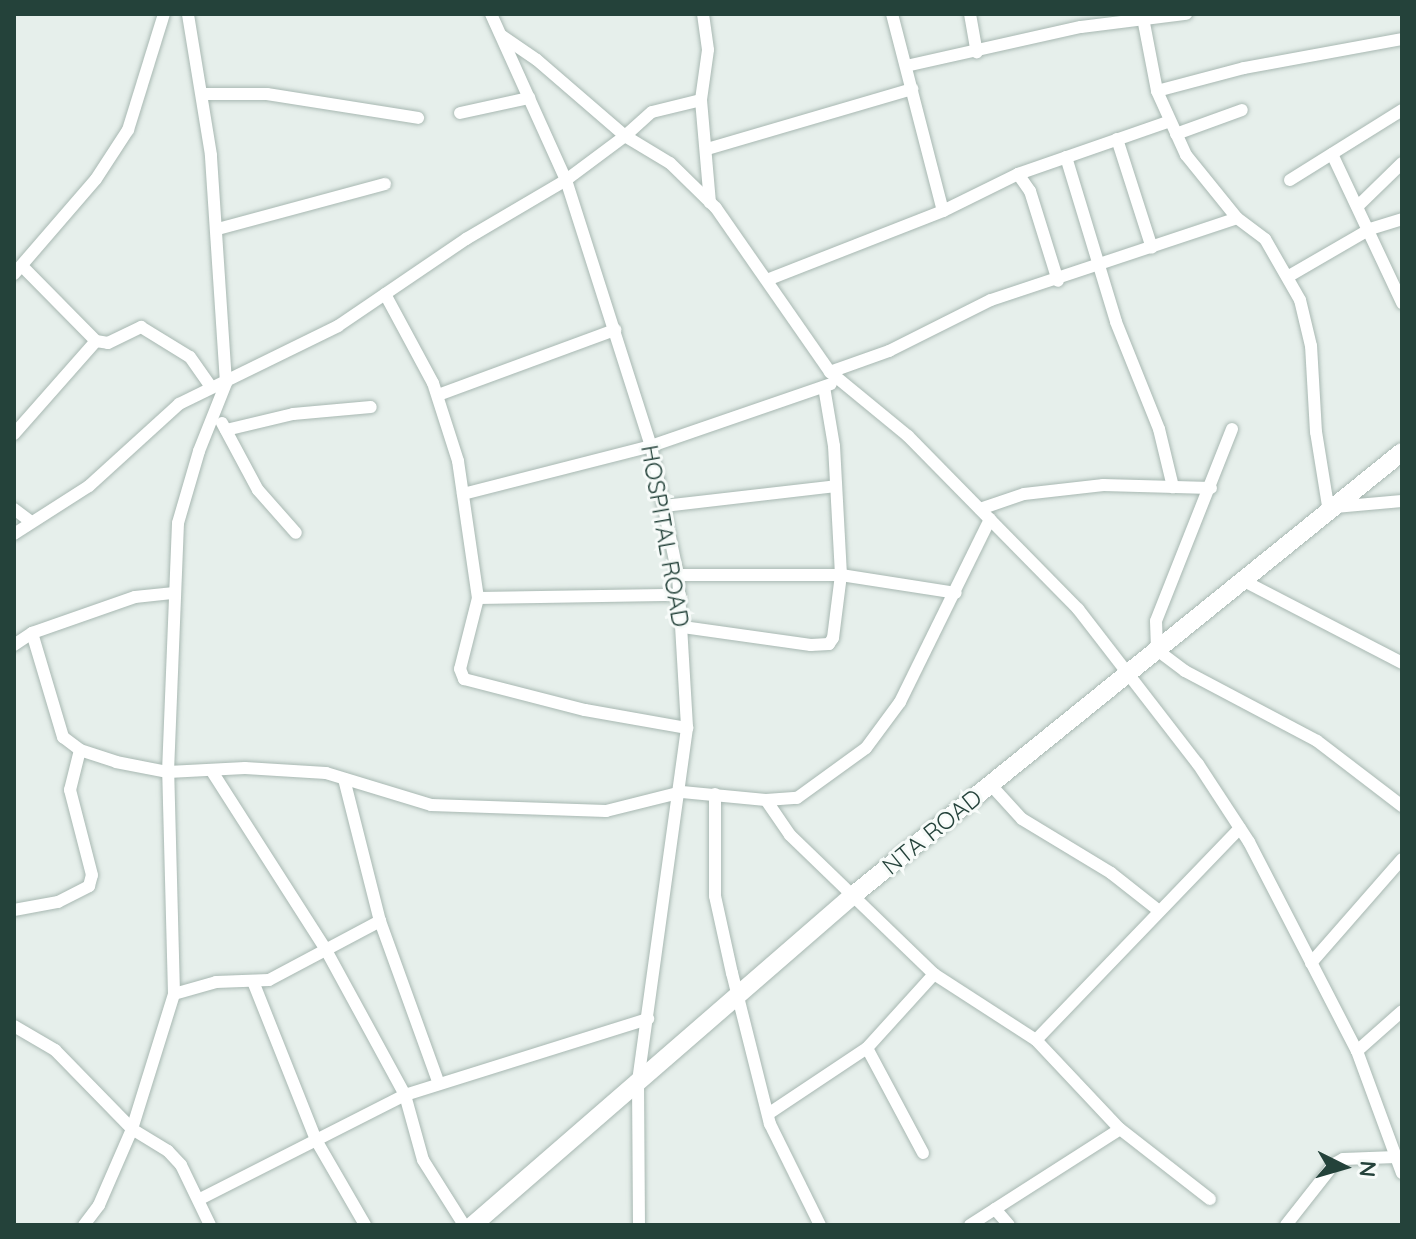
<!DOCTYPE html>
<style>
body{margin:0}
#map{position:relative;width:1416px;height:1239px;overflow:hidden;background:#e6efeb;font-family:Quicksand,sans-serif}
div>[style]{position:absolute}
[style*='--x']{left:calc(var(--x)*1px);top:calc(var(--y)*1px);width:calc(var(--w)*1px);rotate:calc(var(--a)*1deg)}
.roads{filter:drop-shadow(0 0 2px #a8b8b2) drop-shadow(0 0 2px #a8b8b2)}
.street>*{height:12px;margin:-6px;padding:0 6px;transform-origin:6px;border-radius:6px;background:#fff}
.secondary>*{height:18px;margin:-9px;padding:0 9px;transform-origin:9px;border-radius:9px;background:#fff}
span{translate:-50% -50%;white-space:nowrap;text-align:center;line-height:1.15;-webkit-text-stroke:6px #f7fbf9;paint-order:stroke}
.street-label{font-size:24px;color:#24423a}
.frame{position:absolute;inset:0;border:16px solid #24423a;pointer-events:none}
.north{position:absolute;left:1304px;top:1127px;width:80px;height:80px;-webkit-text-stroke:6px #f7fbf9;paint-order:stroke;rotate:95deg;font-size:22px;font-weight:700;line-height:32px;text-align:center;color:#24423a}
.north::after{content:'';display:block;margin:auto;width:28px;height:36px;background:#24423a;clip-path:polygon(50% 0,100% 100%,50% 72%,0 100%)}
</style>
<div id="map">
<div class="roads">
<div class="street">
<i style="--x:491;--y:14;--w:182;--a:65.7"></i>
<i style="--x:566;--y:180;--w:279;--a:72.3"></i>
<i style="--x:651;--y:446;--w:132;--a:78.2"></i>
<i style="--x:678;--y:575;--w:153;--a:86.6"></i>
<i style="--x:687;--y:728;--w:358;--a:97.9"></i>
<i style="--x:638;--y:1083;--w:142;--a:89.6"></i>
<i style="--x:703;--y:14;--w:36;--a:82"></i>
<i style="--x:708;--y:50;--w:50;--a:98"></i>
<i style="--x:701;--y:100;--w:103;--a:85"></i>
<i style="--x:892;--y:14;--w:203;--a:75.5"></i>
<i style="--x:970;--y:14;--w:39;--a:80"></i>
<i style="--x:1143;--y:18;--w:74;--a:79.1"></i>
<i style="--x:502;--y:36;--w:42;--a:34.4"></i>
<i style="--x:537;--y:60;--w:116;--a:40.8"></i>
<i style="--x:625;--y:136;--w:36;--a:-42"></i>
<i style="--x:652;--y:112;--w:50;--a:-13.8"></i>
<i style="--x:906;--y:66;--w:179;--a:-12.6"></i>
<i style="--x:1081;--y:27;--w:106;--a:-7.1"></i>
<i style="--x:202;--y:94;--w:65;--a:0"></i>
<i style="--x:267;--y:94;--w:153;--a:9"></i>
<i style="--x:460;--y:113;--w:71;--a:-12.3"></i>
<i style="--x:1176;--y:134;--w:70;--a:-20"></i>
<i style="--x:1117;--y:139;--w:114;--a:72.2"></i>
<i style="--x:707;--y:149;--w:214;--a:-16.3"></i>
<i style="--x:1332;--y:154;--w:165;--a:64.8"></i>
<i style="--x:1066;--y:157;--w:172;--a:73.1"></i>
<i style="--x:1116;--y:322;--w:115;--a:68.1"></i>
<i style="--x:1159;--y:429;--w:60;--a:76.4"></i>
<i style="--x:1018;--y:174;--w:21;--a:55"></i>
<i style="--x:1030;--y:191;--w:94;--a:72.7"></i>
<i style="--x:1290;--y:180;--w:132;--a:-32"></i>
<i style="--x:1359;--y:205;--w:60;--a:-44.3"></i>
<i style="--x:218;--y:229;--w:173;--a:-15.1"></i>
<i style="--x:22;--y:266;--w:105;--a:45.4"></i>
<i style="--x:96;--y:341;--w:12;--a:9"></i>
<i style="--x:108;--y:343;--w:37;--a:-26"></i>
<i style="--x:141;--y:327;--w:57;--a:31.5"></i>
<i style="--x:190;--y:357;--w:37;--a:55"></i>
<i style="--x:14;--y:274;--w:125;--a:-49.2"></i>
<i style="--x:96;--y:179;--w:59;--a:-56.9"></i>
<i style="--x:128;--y:130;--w:121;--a:-72.8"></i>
<i style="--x:1289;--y:276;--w:94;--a:-30.1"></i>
<i style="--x:1370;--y:229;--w:34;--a:-17"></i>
<i style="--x:767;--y:280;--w:189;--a:-21.4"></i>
<i style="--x:943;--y:211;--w:84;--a:-26.3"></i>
<i style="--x:1018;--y:174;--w:161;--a:-19.2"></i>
<i style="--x:385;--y:294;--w:101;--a:61.7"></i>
<i style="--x:433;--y:383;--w:82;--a:72.2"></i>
<i style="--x:458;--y:461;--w:138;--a:81.7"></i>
<i style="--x:478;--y:598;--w:73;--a:104.2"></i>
<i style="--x:460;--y:669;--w:11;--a:68"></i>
<i style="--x:464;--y:679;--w:125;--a:14.4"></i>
<i style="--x:585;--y:710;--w:104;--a:10"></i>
<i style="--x:830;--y:372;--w:63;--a:-19.6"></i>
<i style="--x:889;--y:351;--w:114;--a:-26.6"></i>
<i style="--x:991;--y:300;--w:259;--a:-18.4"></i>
<i style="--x:438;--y:395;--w:189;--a:-20.2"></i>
<i style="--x:222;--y:423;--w:76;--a:61.8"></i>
<i style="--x:258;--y:490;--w:57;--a:48.5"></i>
<i style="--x:1232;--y:429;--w:206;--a:111.6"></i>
<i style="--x:1156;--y:621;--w:29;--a:88"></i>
<i style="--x:1157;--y:650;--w:35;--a:37"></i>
<i style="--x:1185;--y:671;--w:149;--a:27.9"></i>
<i style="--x:1317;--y:741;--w:107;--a:37.4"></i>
<i style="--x:226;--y:430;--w:69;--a:-13.4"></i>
<i style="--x:293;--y:414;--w:78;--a:-5.1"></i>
<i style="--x:14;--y:434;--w:124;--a:-48.6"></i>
<i style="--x:463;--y:494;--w:194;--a:-14.3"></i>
<i style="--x:651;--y:446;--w:190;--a:-19"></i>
<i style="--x:664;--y:506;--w:173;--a:-6.6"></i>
<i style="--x:1335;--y:507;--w:67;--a:-5.1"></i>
<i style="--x:14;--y:509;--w:20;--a:37"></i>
<i style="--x:980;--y:509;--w:46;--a:-18.8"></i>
<i style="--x:1024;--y:494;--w:80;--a:-6.5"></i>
<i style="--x:1103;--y:485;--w:108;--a:1.6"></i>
<i style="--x:1329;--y:512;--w:81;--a:-99.2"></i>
<i style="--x:1316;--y:432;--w:86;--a:-93.3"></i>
<i style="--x:1311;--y:346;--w:47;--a:-103.4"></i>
<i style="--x:1300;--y:300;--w:70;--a:-119.8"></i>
<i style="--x:1265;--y:239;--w:35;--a:-143"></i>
<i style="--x:1237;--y:218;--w:81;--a:-129"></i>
<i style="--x:1186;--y:155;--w:70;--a:-114.4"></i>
<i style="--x:1157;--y:91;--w:90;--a:-14.8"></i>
<i style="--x:1244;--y:68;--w:161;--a:-10.4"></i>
<i style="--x:14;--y:534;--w:89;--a:-32.6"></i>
<i style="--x:89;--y:486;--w:122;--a:-42.3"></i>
<i style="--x:179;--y:404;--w:177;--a:-26.1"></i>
<i style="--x:338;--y:326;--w:155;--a:-34.2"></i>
<i style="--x:466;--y:239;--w:116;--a:-30.5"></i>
<i style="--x:566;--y:180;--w:74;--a:-36.7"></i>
<i style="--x:625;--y:136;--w:52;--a:31"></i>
<i style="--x:670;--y:163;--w:64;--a:44.4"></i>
<i style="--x:716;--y:208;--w:200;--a:55.2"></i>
<i style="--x:830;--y:372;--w:101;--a:39.4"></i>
<i style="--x:908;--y:436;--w:243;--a:45.5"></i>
<i style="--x:1078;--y:609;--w:196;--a:52.3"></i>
<i style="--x:1198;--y:764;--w:93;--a:56.8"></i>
<i style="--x:1249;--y:842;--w:235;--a:62.7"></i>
<i style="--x:1357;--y:1051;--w:130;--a:69.8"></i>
<i style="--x:678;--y:575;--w:163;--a:0"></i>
<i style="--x:841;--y:575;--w:116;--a:8.9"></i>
<i style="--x:1244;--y:581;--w:178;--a:27.4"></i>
<i style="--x:478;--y:598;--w:202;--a:-0.9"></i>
<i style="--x:683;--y:627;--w:129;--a:8"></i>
<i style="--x:811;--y:645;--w:18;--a:-3"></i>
<i style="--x:829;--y:644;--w:7;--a:-56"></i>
<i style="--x:833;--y:638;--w:64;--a:-82.8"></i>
<i style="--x:841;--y:575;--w:129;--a:-93.1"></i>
<i style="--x:834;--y:446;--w:60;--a:-99.6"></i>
<i style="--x:32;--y:633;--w:109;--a:73.4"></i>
<i style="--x:63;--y:737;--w:21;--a:37"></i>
<i style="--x:80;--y:750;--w:38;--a:18"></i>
<i style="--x:116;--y:762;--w:53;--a:10.9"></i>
<i style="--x:168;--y:772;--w:77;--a:-3"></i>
<i style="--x:245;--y:768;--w:81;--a:3.5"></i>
<i style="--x:326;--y:773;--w:110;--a:16.9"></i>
<i style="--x:431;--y:805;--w:175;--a:2"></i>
<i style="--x:606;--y:811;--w:78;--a:-14"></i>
<i style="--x:682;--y:792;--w:84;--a:5.4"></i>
<i style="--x:766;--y:800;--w:31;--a:-4"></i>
<i style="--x:797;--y:798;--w:85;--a:-35.9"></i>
<i style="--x:866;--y:748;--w:57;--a:-53.5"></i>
<i style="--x:900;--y:702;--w:204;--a:-63.8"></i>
<i style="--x:14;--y:645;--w:22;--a:-34"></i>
<i style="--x:32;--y:633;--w:109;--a:-19.3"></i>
<i style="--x:135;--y:597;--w:37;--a:-6"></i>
<i style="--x:213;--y:773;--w:210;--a:57.4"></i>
<i style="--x:326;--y:950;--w:165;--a:61.4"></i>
<i style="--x:405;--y:1095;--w:67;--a:74.5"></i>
<i style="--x:423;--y:1160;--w:77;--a:57.8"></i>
<i style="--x:344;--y:779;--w:146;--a:75.8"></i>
<i style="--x:380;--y:921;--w:173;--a:70.1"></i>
<i style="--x:990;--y:784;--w:47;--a:47.6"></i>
<i style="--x:1022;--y:819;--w:104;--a:31.2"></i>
<i style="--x:1111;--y:873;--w:60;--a:38.2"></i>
<i style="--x:715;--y:794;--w:102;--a:90"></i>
<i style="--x:715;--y:896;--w:79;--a:77.6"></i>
<i style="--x:732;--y:973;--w:156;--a:75.9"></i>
<i style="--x:770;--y:1124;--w:113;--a:63.7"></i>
<i style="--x:766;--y:800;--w:42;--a:55.6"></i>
<i style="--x:790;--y:835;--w:200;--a:44"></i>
<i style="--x:934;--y:974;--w:121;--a:32.9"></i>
<i style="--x:1036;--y:1040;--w:122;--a:46.7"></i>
<i style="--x:1120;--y:1129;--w:114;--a:37.9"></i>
<i style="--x:14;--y:910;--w:45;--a:-10.3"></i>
<i style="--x:58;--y:902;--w:35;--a:-27"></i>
<i style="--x:89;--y:886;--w:11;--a:-75"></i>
<i style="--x:92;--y:875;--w:88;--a:-104.5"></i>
<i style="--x:70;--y:790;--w:41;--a:-76"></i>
<i style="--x:1311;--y:963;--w:138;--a:-48.8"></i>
<i style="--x:254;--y:984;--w:168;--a:68.3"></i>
<i style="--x:316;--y:1140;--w:98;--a:60"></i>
<i style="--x:174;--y:994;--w:44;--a:-15.9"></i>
<i style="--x:216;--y:982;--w:53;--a:-2.2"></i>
<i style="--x:269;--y:980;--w:126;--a:-28"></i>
<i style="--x:14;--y:1026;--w:48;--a:30.3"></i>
<i style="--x:55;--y:1050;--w:110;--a:45.7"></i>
<i style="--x:132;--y:1129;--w:42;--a:31.4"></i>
<i style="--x:168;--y:1151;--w:19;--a:47"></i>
<i style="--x:181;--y:1165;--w:67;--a:64.2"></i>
<i style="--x:1036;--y:1040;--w:294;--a:-46.1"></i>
<i style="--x:867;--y:1048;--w:119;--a:61.9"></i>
<i style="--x:1357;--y:1051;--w:60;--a:-41.6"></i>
<i style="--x:768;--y:1114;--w:119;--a:-33.7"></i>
<i style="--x:867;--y:1048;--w:100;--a:-47.8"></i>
<i style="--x:200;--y:1199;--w:230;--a:-26.9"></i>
<i style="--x:405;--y:1095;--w:255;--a:-17.4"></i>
<i style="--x:995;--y:1209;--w:21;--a:49"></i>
<i style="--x:84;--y:1225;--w:25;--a:-53"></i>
<i style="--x:99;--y:1205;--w:83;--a:-66.5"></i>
<i style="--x:132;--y:1129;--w:141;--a:-72.7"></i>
<i style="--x:174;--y:994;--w:222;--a:-91.5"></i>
<i style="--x:168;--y:772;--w:249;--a:-87.7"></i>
<i style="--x:178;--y:523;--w:75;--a:-73.7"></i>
<i style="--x:199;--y:451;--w:73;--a:-68.3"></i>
<i style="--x:226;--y:383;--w:228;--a:-93.8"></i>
<i style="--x:211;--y:155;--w:143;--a:-99.3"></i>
<i style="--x:970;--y:1225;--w:178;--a:-32.6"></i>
<i style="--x:1286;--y:1225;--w:78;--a:-51.8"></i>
<i style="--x:1334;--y:1164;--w:10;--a:-29"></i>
<i style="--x:1343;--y:1159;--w:53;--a:-2.2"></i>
</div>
<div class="secondary">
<i style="--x:473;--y:1225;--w:500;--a:-40.95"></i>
<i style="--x:851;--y:897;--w:708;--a:-38.93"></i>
</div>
</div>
<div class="street-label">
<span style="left:665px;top:536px;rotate:80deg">HOSPITAL ROAD</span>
<span style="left:932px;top:832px;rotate:-39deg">NTA ROAD</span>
</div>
<div class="frame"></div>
<div class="north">N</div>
</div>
